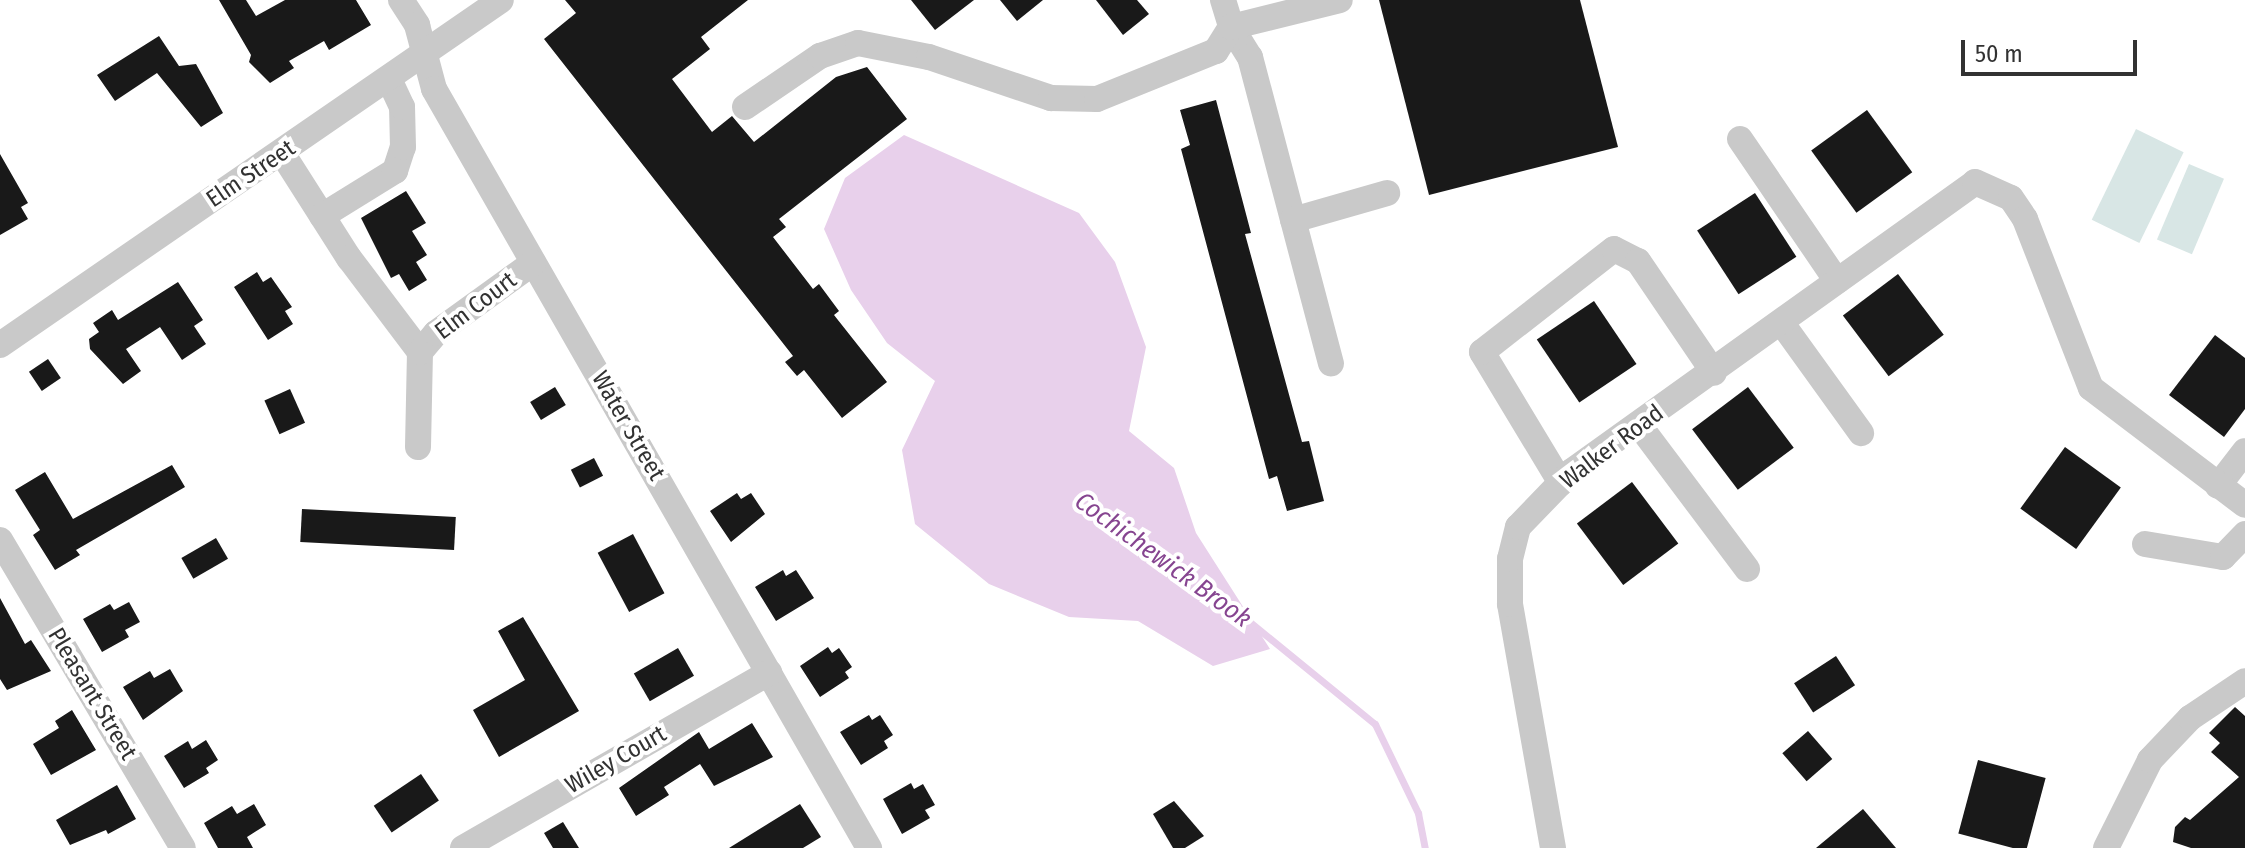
<!DOCTYPE html>
<style>
body{margin:0}
#map{position:relative;width:2245px;height:848px;overflow:hidden;background:#fff;font-family:"Fira Sans Condensed",sans-serif}
div>[style]{position:absolute}
[style*='--x']{left:calc(var(--x)*1px);top:calc(var(--y)*1px);width:calc(var(--w)*1px);rotate:calc(var(--a)*1deg)}
.green>*{inset:0;background:#d8e6e5;transform-origin:0 0}
.water>*{inset:0;background:#e8d0eb}
.stream>*{height:7px;margin:-3.5px;padding:0 3.5px;transform-origin:3.5px;border-radius:3.5px;background:#e8d0eb}
.building>*{inset:0;background:#191919;transform-origin:0 0}
.minor>*{height:26px;margin:-13px;padding:0 13px;transform-origin:13px;border-radius:13px;background:#c9c9c9}
span{translate:-50% -50%;white-space:nowrap;text-align:center;line-height:1.15;-webkit-text-stroke:8px #fff;paint-order:stroke}
.street-label{font-size:24px;color:#323232}
.water-label{font-size:26px;color:#864590;font-style:italic}
.scale{position:absolute;left:1961px;top:40px;width:176px;height:36px;box-sizing:border-box;border:4px solid #323232;border-top:0;padding-left:10px;font-size:24px;line-height:28px;white-space:nowrap;color:#323232;-webkit-text-stroke:6px #fff;paint-order:stroke}
</style>
<div id="map">
<div class="green">
<i style="left:2136px;top:129px;width:53px;height:101px;rotate:26deg"></i>
<i style="left:2189px;top:164px;width:38px;height:82px;rotate:23deg"></i>
</div>
<div class="water">
<i style="clip-path:polygon(904px 135px,1079px 213px,1115px 262px,1146px 347px,1129px 431px,1174px 468px,1196px 533px,1270px 649px,1213px 666px,1138px 621px,1069px 617px,989px 584px,915px 524px,902px 450px,935px 381px,887px 343px,851px 290px,824px 229px,845px 178px)"></i>
</div>
<div class="stream">
<i style="--x:1251;--y:623;--w:160;--a:39.2"></i>
<i style="--x:1375;--y:724;--w:99;--a:64.2"></i>
<i style="--x:1418;--y:813;--w:36;--a:79"></i>
</div>
<div class="building">
<i style="clip-path:polygon(219px 0,246px 0,256px 16px,285px 0,356px 0,371px 25px,329px 50px,324px 41px,289px 61px,294px 68px,270px 83px,249px 62px,251px 55px)"></i>
<i style="clip-path:polygon(565px 0,748px 0,701px 37px,710px 49px,672px 79px,712px 132px,732px 116px,754px 142px,836px 77px,867px 67px,907px 119px,779px 219px,786px 227px,773px 237px,813px 289px,819px 284px,839px 311px,834px 315px,887px 382px,842px 418px,804px 370px,797px 376px,785px 362px,793px 356px,544px 39px,576px 13px)"></i>
<i style="clip-path:polygon(911px 0,974px 0,935px 30px)"></i>
<i style="clip-path:polygon(1000px 0,1043px 0,1017px 21px)"></i>
<i style="clip-path:polygon(1096px 0,1137px 0,1149px 14px,1123px 35px)"></i>
<i style="clip-path:polygon(1379px 0,1580px 0,1618px 147px,1429px 195px)"></i>
<i style="clip-path:polygon(159px 36px,179px 66px,196px 64px,223px 113px,201px 127px,157px 73px,115px 101px,97px 75px)"></i>
<i style="clip-path:polygon(1216px 100px,1251px 233px,1245px 234px,1302px 442px,1309px 441px,1324px 501px,1287px 511px,1277px 476px,1269px 479px,1181px 149px,1190px 145px,1180px 110px)"></i>
<i style="left:1867px;top:110px;width:77px;height:69px;rotate:54deg"></i>
<i style="clip-path:polygon(0 154px,28px 203px,21px 207px,28px 219px,0 235px)"></i>
<i style="clip-path:polygon(406px 191px,426px 223px,412px 231px,427px 255px,416px 262px,427px 280px,409px 291px,399px 274px,391px 278px,361px 218px)"></i>
<i style="left:1755px;top:193px;width:76px;height:69px;rotate:57deg"></i>
<i style="clip-path:polygon(257px 272px,263px 282px,271px 277px,292px 307px,285px 311px,293px 324px,268px 340px,234px 287px)"></i>
<i style="left:1898px;top:274px;width:76px;height:69px;rotate:53deg"></i>
<i style="clip-path:polygon(178px 282px,203px 320px,194px 326px,206px 344px,182px 360px,160px 327px,126px 349px,141px 371px,123px 384px,90px 349px,89px 339px,99px 332px,93px 323px,112px 310px,118px 320px)"></i>
<i style="left:1594px;top:301px;width:76px;height:69px;rotate:56deg"></i>
<i style="clip-path:polygon(2215px 335px,2245px 358px,2245px 409px,2224px 437px,2169px 395px)"></i>
<i style="left:48px;top:359px;width:23px;height:23px;rotate:56deg"></i>
<i style="left:555px;top:387px;width:21px;height:29px;rotate:59deg"></i>
<i style="left:1748px;top:387px;width:76px;height:70px;rotate:53deg"></i>
<i style="left:290px;top:389px;width:37px;height:28px;rotate:66deg"></i>
<i style="left:2065px;top:447px;width:69px;height:76px;rotate:36deg"></i>
<i style="left:594px;top:458px;width:20px;height:26px;rotate:63deg"></i>
<i style="clip-path:polygon(172px 465px,185px 487px,76px 550px,80px 555px,55px 570px,33px 535px,40px 530px,15px 490px,45px 472px,73px 519px)"></i>
<i style="left:1632px;top:482px;width:77px;height:69px;rotate:53deg"></i>
<i style="clip-path:polygon(737px 493px,741px 499px,751px 493px,765px 514px,731px 542px,710px 511px)"></i>
<i style="left:302px;top:509px;width:154px;height:33px;rotate:3deg"></i>
<i style="left:633px;top:534px;width:67px;height:40px;rotate:62deg"></i>
<i style="left:216px;top:538px;width:24px;height:40px;rotate:60deg"></i>
<i style="clip-path:polygon(783px 570px,786px 576px,796px 570px,814px 598px,776px 621px,755px 587px)"></i>
<i style="clip-path:polygon(0 598px,25px 644px,31px 640px,51px 671px,7px 690px,0 679px)"></i>
<i style="clip-path:polygon(129px 602px,140px 622px,125px 630px,129px 637px,102px 652px,83px 619px,110px 604px,114px 610px)"></i>
<i style="clip-path:polygon(523px 617px,579px 711px,499px 757px,473px 710px,525px 680px,498px 631px)"></i>
<i style="clip-path:polygon(828px 647px,832px 653px,839px 648px,852px 667px,845px 672px,849px 678px,820px 697px,800px 666px)"></i>
<i style="left:678px;top:648px;width:32px;height:51px;rotate:60deg"></i>
<i style="left:1836px;top:656px;width:35px;height:50px;rotate:57deg"></i>
<i style="clip-path:polygon(170px 669px,183px 691px,143px 720px,123px 687px,150px 671px,154px 678px)"></i>
<i style="clip-path:polygon(2235px 707px,2245px 716px,2245px 848px,2191px 848px,2173px 842px,2175px 827px,2185px 817px,2190px 820px,2239px 777px,2211px 752px,2220px 743px,2209px 733px)"></i>
<i style="clip-path:polygon(72px 710px,96px 750px,51px 775px,33px 744px,59px 728px,55px 721px)"></i>
<i style="clip-path:polygon(869px 715px,872px 720px,880px 715px,893px 735px,884px 741px,888px 748px,861px 765px,840px 732px)"></i>
<i style="clip-path:polygon(752px 723px,773px 757px,714px 786px,700px 764px,664px 787px,669px 795px,636px 816px,619px 788px,699px 732px,709px 749px)"></i>
<i style="left:1808px;top:731px;width:37px;height:34px;rotate:49deg"></i>
<i style="clip-path:polygon(206px 740px,218px 760px,206px 768px,209px 773px,184px 788px,164px 756px,188px 741px,192px 749px)"></i>
<i style="left:1978px;top:760px;width:70px;height:76px;rotate:15deg"></i>
<i style="left:421px;top:774px;width:32px;height:57px;rotate:56deg"></i>
<i style="clip-path:polygon(911px 783px,914px 789px,923px 784px,935px 805px,925px 810px,930px 818px,902px 834px,883px 799px)"></i>
<i style="clip-path:polygon(117px 785px,136px 819px,108px 834px,106px 830px,70px 845px,56px 820px)"></i>
<i style="clip-path:polygon(1174px 801px,1204px 836px,1185px 848px,1173px 848px,1153px 814px)"></i>
<i style="clip-path:polygon(254px 804px,266px 825px,247px 837px,253px 848px,218px 848px,204px 823px,232px 806px,237px 814px)"></i>
<i style="clip-path:polygon(800px 804px,821px 837px,803px 848px,729px 848px)"></i>
<i style="clip-path:polygon(1863px 809px,1896px 848px,1816px 848px)"></i>
<i style="clip-path:polygon(563px 822px,579px 848px,553px 848px,544px 833px)"></i>
</div>
<div class="minor">
<i style="--x:401;--y:0;--w:30;--a:57"></i>
<i style="--x:417;--y:25;--w:66;--a:75.1"></i>
<i style="--x:434;--y:89;--w:875;--a:60.18"></i>
<i style="--x:1223;--y:0;--w:28;--a:73"></i>
<i style="--x:1231;--y:27;--w:36;--a:58"></i>
<i style="--x:1250;--y:57;--w:317;--a:75.2"></i>
<i style="--x:745;--y:107;--w:91;--a:-34.2"></i>
<i style="--x:820;--y:56;--w:40;--a:-18.9"></i>
<i style="--x:858;--y:43;--w:72;--a:11.2"></i>
<i style="--x:929;--y:57;--w:129;--a:18.6"></i>
<i style="--x:1051;--y:98;--w:46;--a:1.2"></i>
<i style="--x:1097;--y:99;--w:128;--a:-22"></i>
<i style="--x:1216;--y:51;--w:28;--a:-58"></i>
<i style="--x:1231;--y:27;--w:112;--a:-13.9"></i>
<i style="--x:1740;--y:139;--w:172;--a:55.7"></i>
<i style="--x:282;--y:153;--w:125;--a:57.5"></i>
<i style="--x:349;--y:258;--w:118;--a:52.9"></i>
<i style="--x:322;--y:216;--w:86;--a:-31.7"></i>
<i style="--x:395;--y:171;--w:25;--a:-72"></i>
<i style="--x:403;--y:147;--w:40;--a:-91.4"></i>
<i style="--x:402;--y:107;--w:29;--a:-115"></i>
<i style="--x:1293;--y:220;--w:98;--a:-16"></i>
<i style="--x:1781;--y:322;--w:137;--a:54.2"></i>
<i style="--x:0;--y:345;--w:608;--a:-34.55"></i>
<i style="--x:1639;--y:425;--w:180;--a:53.1"></i>
<i style="--x:418;--y:447;--w:95;--a:-88.8"></i>
<i style="--x:420;--y:352;--w:25;--a:-50"></i>
<i style="--x:436;--y:333;--w:120;--a:-35.8"></i>
<i style="--x:1561;--y:483;--w:153;--a:-121.1"></i>
<i style="--x:1482;--y:352;--w:167;--a:-38"></i>
<i style="--x:1614;--y:249;--w:27;--a:27"></i>
<i style="--x:1638;--y:261;--w:135;--a:55.8"></i>
<i style="--x:2218;--y:486;--w:44;--a:-52.4"></i>
<i style="--x:0;--y:540;--w:358;--a:59.3"></i>
<i style="--x:2145;--y:544;--w:79;--a:9.5"></i>
<i style="--x:2223;--y:557;--w:32;--a:-46"></i>
<i style="--x:463;--y:848;--w:353;--a:-29.8"></i>
<i style="--x:1553;--y:848;--w:248;--a:-100"></i>
<i style="--x:1510;--y:604;--w:45;--a:-90"></i>
<i style="--x:1510;--y:559;--w:33;--a:-76"></i>
<i style="--x:1518;--y:527;--w:78;--a:-46"></i>
<i style="--x:1572;--y:471;--w:496;--a:-35.6"></i>
<i style="--x:1975;--y:182;--w:39;--a:24"></i>
<i style="--x:2011;--y:198;--w:25;--a:56"></i>
<i style="--x:2025;--y:219;--w:181;--a:68.7"></i>
<i style="--x:2091;--y:388;--w:193;--a:37.2"></i>
<i style="--x:2106;--y:848;--w:98;--a:-63.4"></i>
<i style="--x:2150;--y:760;--w:58;--a:-46.4"></i>
<i style="--x:2190;--y:718;--w:66;--a:-33.9"></i>
</div>
<div class="street-label">
<span style="left:251px;top:174px;rotate:-34deg">Elm Street</span>
<span style="left:476px;top:306px;rotate:-37deg">Elm Court</span>
<span style="left:628px;top:426px;rotate:60deg">Water Street</span>
<span style="left:1612px;top:447px;rotate:-37deg">Walker Road</span>
<span style="left:92px;top:694px;rotate:59deg">Pleasant Street</span>
<span style="left:616px;top:760px;rotate:-30deg">Wiley Court</span>
</div>
<div class="water-label">
<span style="left:1163px;top:560px;rotate:36deg">Cochichewick Brook</span>
</div>
<div class="scale">50 m</div>
</div>
